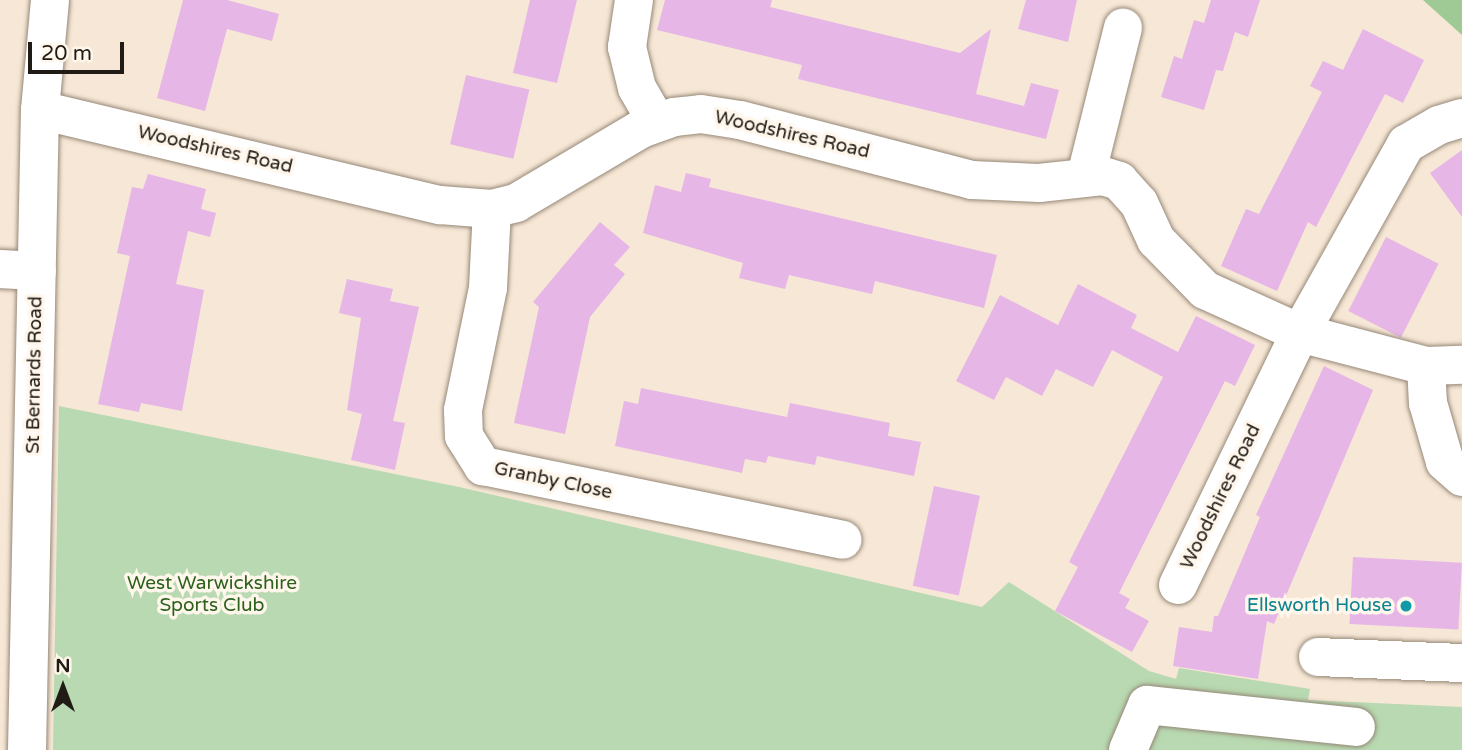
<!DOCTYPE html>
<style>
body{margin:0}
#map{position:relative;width:1462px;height:750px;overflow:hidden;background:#f7e7d6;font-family:"Varela Round",sans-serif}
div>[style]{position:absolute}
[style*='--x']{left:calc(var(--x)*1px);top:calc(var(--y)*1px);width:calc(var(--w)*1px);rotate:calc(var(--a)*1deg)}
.green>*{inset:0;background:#b8d9b1}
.forest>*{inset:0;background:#9fc995}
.building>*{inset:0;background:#e6b6e7;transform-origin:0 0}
.roads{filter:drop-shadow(0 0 2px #968878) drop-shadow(0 0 2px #968878)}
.minor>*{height:38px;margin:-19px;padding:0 19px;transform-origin:19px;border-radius:19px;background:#fff}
.dots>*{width:19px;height:19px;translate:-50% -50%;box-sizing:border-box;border:4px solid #fff6ec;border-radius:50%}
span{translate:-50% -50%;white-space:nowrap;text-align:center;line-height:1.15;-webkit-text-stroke:7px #fff6ec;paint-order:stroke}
.street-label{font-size:19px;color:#201b15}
.park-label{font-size:19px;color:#2c621e}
.culture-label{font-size:19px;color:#0d838f}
.right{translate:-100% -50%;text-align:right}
.north{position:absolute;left:28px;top:652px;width:70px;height:70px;-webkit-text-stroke:5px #fff6ec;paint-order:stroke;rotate:0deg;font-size:19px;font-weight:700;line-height:28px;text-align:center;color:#201b15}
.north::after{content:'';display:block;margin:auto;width:24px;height:32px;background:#201b15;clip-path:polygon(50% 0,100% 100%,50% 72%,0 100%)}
.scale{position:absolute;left:28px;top:42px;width:96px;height:32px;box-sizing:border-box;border:4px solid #201b15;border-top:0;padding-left:9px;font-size:21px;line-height:24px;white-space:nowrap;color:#201b15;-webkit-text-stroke:5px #fff6ec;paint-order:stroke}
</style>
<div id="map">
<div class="green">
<i style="clip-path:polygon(59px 406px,459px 487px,982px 607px,1009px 582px,1149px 671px,1176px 679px,1179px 668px,1310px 689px,1308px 700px,1462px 707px,1462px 750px,53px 750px)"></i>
</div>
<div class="forest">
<i style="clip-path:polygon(1423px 0,1462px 0,1462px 35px)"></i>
</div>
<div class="building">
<i style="clip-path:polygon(183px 0,227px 0,279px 14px,272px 41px,227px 29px,205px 111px,157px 98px)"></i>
<i style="clip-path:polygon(530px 0,577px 0,557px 83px,513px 73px)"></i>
<i style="clip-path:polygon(665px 0,772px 0,770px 7px,960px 53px,991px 29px,976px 94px,1024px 106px,1031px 83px,1059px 90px,1046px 139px,798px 79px,802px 65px,657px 30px)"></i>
<i style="clip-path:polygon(1026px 0,1077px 0,1068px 42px,1018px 29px)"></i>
<i style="clip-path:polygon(1211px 0,1260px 0,1248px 37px,1235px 32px,1223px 71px,1216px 70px,1204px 110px,1161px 97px,1174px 56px,1182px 59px,1194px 20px,1204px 23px)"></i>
<i style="clip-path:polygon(1363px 29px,1424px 60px,1403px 103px,1385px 94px,1316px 227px,1308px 222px,1277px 291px,1221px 266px,1246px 209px,1259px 214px,1322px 92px,1310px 86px,1323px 61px,1343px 70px)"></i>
<i style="left:466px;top:75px;width:65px;height:71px;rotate:13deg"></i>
<i style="clip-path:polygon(1462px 150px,1462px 217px,1430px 173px)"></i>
<i style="clip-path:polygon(686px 173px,711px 179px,709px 187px,997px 255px,984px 308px,875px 281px,872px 294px,789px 275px,785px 289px,739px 278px,743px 263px,643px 233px,655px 185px,681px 192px)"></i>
<i style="clip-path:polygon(148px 174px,206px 189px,201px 209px,216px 213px,210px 237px,188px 231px,176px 284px,204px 290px,182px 411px,141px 403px,139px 412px,98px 404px,130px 256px,117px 253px,132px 187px,143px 189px)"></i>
<i style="clip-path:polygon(600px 222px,630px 247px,614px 265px,625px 274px,590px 317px,565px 434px,514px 423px,539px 307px,533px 302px)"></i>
<i style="left:1386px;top:237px;width:59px;height:83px;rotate:27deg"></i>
<i style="clip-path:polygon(347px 279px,393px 289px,390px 301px,419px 307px,393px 421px,405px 423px,395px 470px,351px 460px,362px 414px,347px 410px,361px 318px,339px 313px)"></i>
<i style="clip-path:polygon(1078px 284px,1137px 315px,1131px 328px,1178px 352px,1196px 316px,1255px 345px,1235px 386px,1225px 381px,1119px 593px,1130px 599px,1125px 608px,1149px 621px,1132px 652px,1055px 611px,1078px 567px,1069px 562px,1163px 377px,1112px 350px,1093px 387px,1056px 369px,1042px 396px,1006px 377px,994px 400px,956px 381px,1000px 295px,1058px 325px)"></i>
<i style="clip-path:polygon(1324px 366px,1373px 390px,1274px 624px,1267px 621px,1258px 679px,1173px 666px,1179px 627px,1212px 632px,1214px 616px,1218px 616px,1260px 517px,1256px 515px)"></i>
<i style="clip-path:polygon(641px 388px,787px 417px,790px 403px,890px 423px,888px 436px,921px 442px,914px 476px,817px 456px,815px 465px,768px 456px,766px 463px,745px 459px,742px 473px,615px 446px,624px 401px,638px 404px)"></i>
<i style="left:934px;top:486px;width:47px;height:102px;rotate:12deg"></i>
<i style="left:1353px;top:557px;width:109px;height:67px;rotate:3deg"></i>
</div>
<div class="roads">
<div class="minor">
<i style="--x:634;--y:0;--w:48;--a:98.5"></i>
<i style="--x:627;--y:47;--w:42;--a:76.3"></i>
<i style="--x:637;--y:88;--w:39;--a:60"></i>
<i style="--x:40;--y:110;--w:411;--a:13.4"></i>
<i style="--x:440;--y:205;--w:52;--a:4.4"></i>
<i style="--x:492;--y:209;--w:25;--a:-14"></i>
<i style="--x:516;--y:203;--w:145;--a:-30.6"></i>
<i style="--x:641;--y:129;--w:35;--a:-20"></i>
<i style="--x:674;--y:117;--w:27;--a:-6"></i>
<i style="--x:701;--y:114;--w:39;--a:9"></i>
<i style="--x:740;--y:120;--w:240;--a:14.5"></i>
<i style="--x:972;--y:180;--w:67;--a:2.6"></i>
<i style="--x:1039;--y:183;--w:64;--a:-6.2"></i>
<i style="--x:1103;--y:176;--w:17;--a:17"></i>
<i style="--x:1119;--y:181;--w:30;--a:48"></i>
<i style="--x:1139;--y:203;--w:41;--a:65.3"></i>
<i style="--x:1156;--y:240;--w:70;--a:45.6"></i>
<i style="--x:1205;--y:290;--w:104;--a:24.4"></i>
<i style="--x:1300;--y:333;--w:130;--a:14.7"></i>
<i style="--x:1426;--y:366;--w:36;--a:-2"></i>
<i style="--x:1086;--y:176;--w:153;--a:-76"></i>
<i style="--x:492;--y:209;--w:79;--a:92.9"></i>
<i style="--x:488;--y:288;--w:125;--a:101.6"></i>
<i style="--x:463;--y:410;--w:26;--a:88"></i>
<i style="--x:464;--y:436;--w:36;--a:58"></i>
<i style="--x:483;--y:466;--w:367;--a:11.6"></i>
<i style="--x:0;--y:269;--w:37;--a:3"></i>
<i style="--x:1426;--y:366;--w:37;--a:87"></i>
<i style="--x:1428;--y:403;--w:61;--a:73.9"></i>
<i style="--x:1445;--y:462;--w:23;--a:41"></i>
<i style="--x:1178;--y:585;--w:280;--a:-64.2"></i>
<i style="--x:1300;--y:333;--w:217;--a:-60.7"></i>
<i style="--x:1406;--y:144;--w:38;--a:-30"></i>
<i style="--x:1439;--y:125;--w:24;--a:-17"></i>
<i style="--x:1318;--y:657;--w:144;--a:2.4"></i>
<i style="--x:27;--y:750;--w:640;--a:-88.84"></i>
<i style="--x:40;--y:110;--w:110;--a:-84.8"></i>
<i style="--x:1128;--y:750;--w:49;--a:-67.1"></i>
<i style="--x:1147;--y:705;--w:210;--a:6"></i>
</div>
</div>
<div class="dots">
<i style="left:1406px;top:606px;background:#0f9aa8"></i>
</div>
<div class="street-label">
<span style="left:792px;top:135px;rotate:13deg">Woodshires Road</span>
<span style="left:215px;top:150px;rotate:13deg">Woodshires Road</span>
<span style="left:35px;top:375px;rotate:-89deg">St Bernards Road</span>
<span style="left:553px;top:481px;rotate:12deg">Granby Close</span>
<span style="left:1221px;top:497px;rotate:-64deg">Woodshires Road</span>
</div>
<div class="park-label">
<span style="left:212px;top:595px">West Warwickshire<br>Sports Club</span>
</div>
<div class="culture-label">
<span class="right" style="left:1392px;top:606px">Ellsworth House</span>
</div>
<div class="north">N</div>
<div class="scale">20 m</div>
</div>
